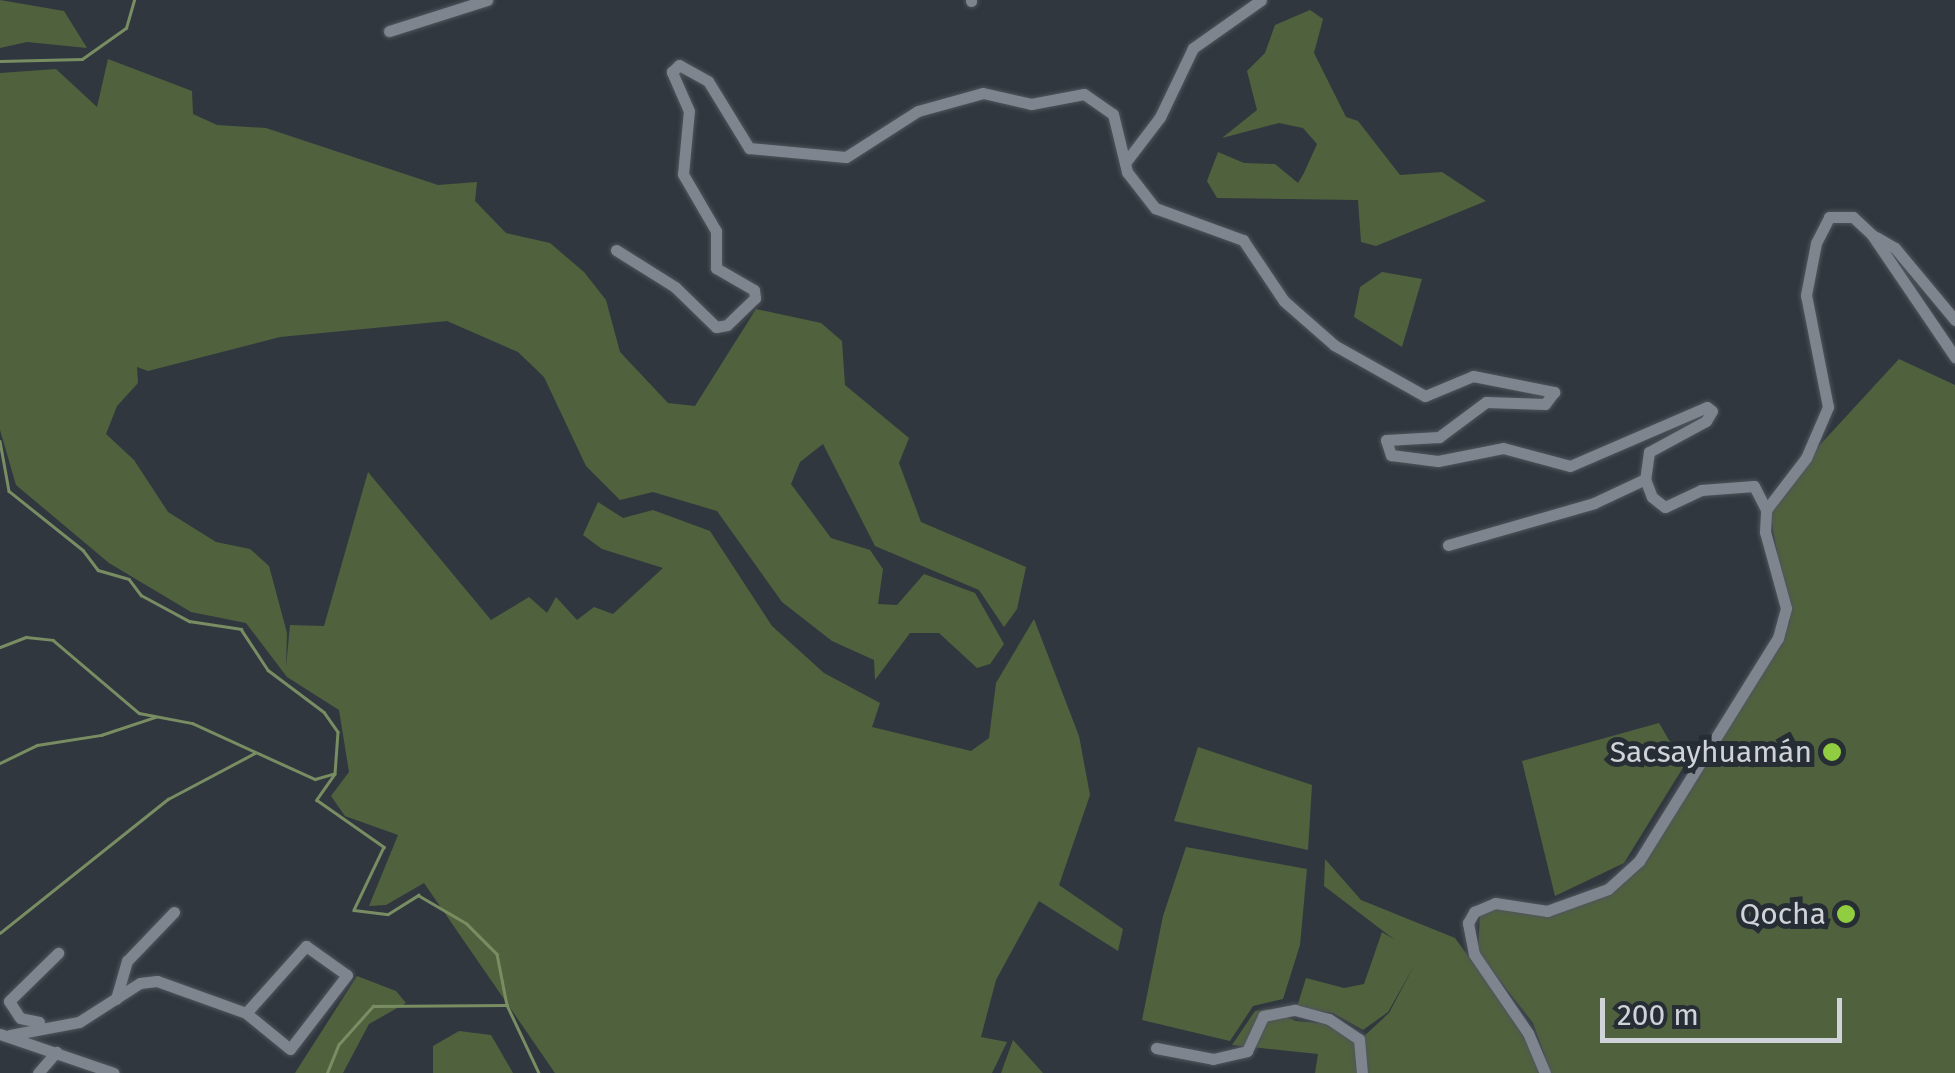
<!DOCTYPE html>
<meta charset="utf-8">
<style>
body{margin:0}
#map{position:relative;width:1955px;height:1073px;overflow:hidden;background:#31373f;font-family:"Fira Sans",sans-serif}
div>[style]{position:absolute}
[style*='--x']{left:calc(var(--x)*1px);top:calc(var(--y)*1px);width:calc(var(--w)*1px);rotate:calc(var(--a)*1deg)}
.green>*{inset:0;background:#50623d}
.stream>*{height:2.5px;margin:-1.25px;padding:0 1.25px;transform-origin:1.25px;border-radius:1.25px;background:#788d62}
.roads{filter:drop-shadow(0 0 2px #50555b) drop-shadow(0 0 2px #50555b)}
.minor>*{height:11px;margin:-5.5px;padding:0 5.5px;transform-origin:5.5px;border-radius:5.5px;background:#7f858f}
.dots>*{width:28px;height:28px;translate:-50% -50%;box-sizing:border-box;border:5px solid #272d34;border-radius:50%}
span{translate:-50% -50%;white-space:nowrap;text-align:center;line-height:1.15;-webkit-text-stroke:10px #272d34;paint-order:stroke}
.poi-label{font-size:30px;color:#d0d4d9}
.right{translate:-100% -50%;text-align:right}
.scale{position:absolute;left:1600px;top:998px;width:242px;height:45px;box-sizing:border-box;border:5px solid #d0d4d9;border-top:0;padding-left:12px;font-size:30px;line-height:35px;white-space:nowrap;color:#d0d4d9;-webkit-text-stroke:8px #272d34;paint-order:stroke}
</style>
<div id="map">
<div class="green">
<i style="clip-path:polygon(0 0,64px 11px,87px 48px,27px 42px,0 48px)"></i>
<i style="clip-path:polygon(1310px 10px,1323px 19px,1314px 53px,1346px 117px,1358px 121px,1400px 175px,1442px 172px,1486px 201px,1376px 246px,1361px 242px,1358px 200px,1217px 198px,1207px 181px,1218px 152px,1244px 163px,1275px 164px,1298px 183px,1304px 173px,1317px 144px,1303px 128px,1279px 123px,1222px 138px,1257px 110px,1247px 71px,1265px 53px,1275px 25px)"></i>
<i style="clip-path:polygon(108px 59px,192px 91px,193px 114px,217px 125px,266px 128px,438px 185px,477px 182px,475px 201px,506px 233px,550px 243px,584px 272px,606px 300px,620px 352px,668px 403px,695px 406px,756px 309px,821px 323px,842px 341px,845px 385px,909px 438px,899px 463px,921px 522px,1026px 567px,1017px 609px,1004px 627px,979px 590px,875px 546px,823px 444px,800px 462px,791px 484px,831px 538px,870px 550px,883px 569px,878px 604px,897px 605px,924px 574px,975px 593px,1004px 644px,990px 664px,977px 668px,939px 633px,910px 633px,875px 680px,874px 660px,832px 641px,782px 602px,717px 511px,653px 492px,620px 500px,586px 466px,544px 377px,518px 352px,447px 321px,280px 337px,148px 371px,137px 367px,138px 383px,117px 406px,106px 434px,134px 460px,168px 512px,216px 542px,250px 549px,269px 566px,287px 633px,286px 667px,290px 625px,324px 626px,368px 472px,491px 620px,529px 597px,547px 613px,556px 597px,577px 620px,594px 607px,613px 614px,663px 568px,602px 549px,583px 535px,598px 502px,623px 518px,653px 510px,710px 531px,772px 626px,824px 673px,880px 703px,872px 727px,971px 751px,989px 738px,996px 683px,1034px 619px,1079px 736px,1090px 795px,1059px 885px,1123px 929px,1118px 951px,1039px 901px,996px 980px,981px 1037px,1007px 1042px,992px 1073px,555px 1073px,424px 883px,386px 905px,369px 906px,398px 835px,345px 816px,331px 796px,349px 772px,339px 710px,287px 677px,246px 623px,191px 612px,109px 563px,16px 485px,0 430px,0 73px,56px 69px,97px 107px)"></i>
<i style="clip-path:polygon(1382px 272px,1422px 279px,1402px 347px,1354px 317px,1360px 287px)"></i>
<i style="clip-path:polygon(1899px 359px,1955px 385px,1955px 1073px,1551px 1073px,1533px 1023px,1478px 953px,1480px 912px,1520px 905px,1561px 908px,1608px 891px,1639px 861px,1790px 622px,1770px 513px,1783px 485px)"></i>
<i style="clip-path:polygon(1659px 723px,1684px 766px,1624px 863px,1555px 896px,1522px 761px)"></i>
<i style="clip-path:polygon(1198px 747px,1312px 785px,1308px 850px,1174px 821px)"></i>
<i style="clip-path:polygon(1186px 847px,1307px 869px,1300px 945px,1283px 999px,1253px 1006px,1230px 1041px,1142px 1020px,1163px 916px)"></i>
<i style="clip-path:polygon(1325px 859px,1361px 900px,1455px 938px,1516px 1022px,1542px 1073px,1315px 1073px,1318px 1054px,1232px 1045px,1255px 1011px,1268px 1009px,1296px 1021px,1342px 1025px,1362px 1038px,1389px 1013px,1415px 964px,1388px 1012px,1363px 1030px,1333px 1013px,1297px 1007px,1306px 978px,1344px 988px,1364px 984px,1382px 932px,1395px 940px,1324px 886px)"></i>
<i style="clip-path:polygon(357px 976px,396px 991px,406px 1003px,369px 1024px,343px 1073px,295px 1073px)"></i>
<i style="clip-path:polygon(459px 1031px,491px 1035px,513px 1073px,433px 1073px,433px 1046px)"></i>
<i style="clip-path:polygon(1013px 1040px,1043px 1073px,1001px 1073px)"></i>
</div>
<div class="stream">
<i style="--x:0;--y:61;--w:82;--a:-1.4"></i>
<i style="--x:82;--y:59;--w:54;--a:-35.2"></i>
<i style="--x:126;--y:28;--w:29;--a:-74"></i>
<i style="--x:0;--y:441;--w:51;--a:79.8"></i>
<i style="--x:9;--y:491;--w:95;--a:38.6"></i>
<i style="--x:83;--y:550;--w:25;--a:53"></i>
<i style="--x:98;--y:570;--w:32;--a:16"></i>
<i style="--x:129;--y:579;--w:20;--a:53"></i>
<i style="--x:141;--y:595;--w:55;--a:28.4"></i>
<i style="--x:189;--y:621;--w:53;--a:8.7"></i>
<i style="--x:241;--y:629;--w:49;--a:56.6"></i>
<i style="--x:268;--y:670;--w:70;--a:36.9"></i>
<i style="--x:324;--y:712;--w:24;--a:55"></i>
<i style="--x:338;--y:732;--w:42;--a:94.1"></i>
<i style="--x:335;--y:774;--w:32;--a:125"></i>
<i style="--x:317;--y:800;--w:82;--a:35"></i>
<i style="--x:384;--y:847;--w:70;--a:115.5"></i>
<i style="--x:354;--y:910;--w:34;--a:7"></i>
<i style="--x:388;--y:914;--w:36;--a:-32"></i>
<i style="--x:418;--y:895;--w:56;--a:30.3"></i>
<i style="--x:466;--y:923;--w:44;--a:45"></i>
<i style="--x:497;--y:954;--w:52;--a:78.9"></i>
<i style="--x:507;--y:1005;--w:75;--a:64.8"></i>
<i style="--x:0;--y:647;--w:28;--a:-21"></i>
<i style="--x:26;--y:637;--w:27;--a:6"></i>
<i style="--x:53;--y:640;--w:113;--a:40.3"></i>
<i style="--x:139;--y:713;--w:54;--a:10.7"></i>
<i style="--x:192;--y:723;--w:135;--a:24.5"></i>
<i style="--x:315;--y:779;--w:19;--a:-16"></i>
<i style="--x:0;--y:763;--w:41;--a:-25.9"></i>
<i style="--x:37;--y:745;--w:65;--a:-8.9"></i>
<i style="--x:101;--y:735;--w:57;--a:-18.4"></i>
<i style="--x:0;--y:933;--w:215;--a:-38.6"></i>
<i style="--x:168;--y:799;--w:98;--a:-27.9"></i>
<i style="--x:327;--y:1073;--w:31;--a:-68"></i>
<i style="--x:339;--y:1044;--w:51;--a:-48.2"></i>
<i style="--x:373;--y:1006;--w:134;--a:-0.4"></i>
</div>
<div class="roads">
<div class="minor">
<i style="--x:971;--y:1;--w:1;--a:-90"></i>
<i style="--x:389;--y:31;--w:103;--a:-17.6"></i>
<i style="--x:1125;--y:163;--w:58;--a:-52.7"></i>
<i style="--x:1160;--y:117;--w:76;--a:-64.4"></i>
<i style="--x:1193;--y:48;--w:83;--a:-35.2"></i>
<i style="--x:1876;--y:237;--w:22;--a:30"></i>
<i style="--x:1895;--y:248;--w:94;--a:50.2"></i>
<i style="--x:616;--y:250;--w:70;--a:32.1"></i>
<i style="--x:675;--y:287;--w:57;--a:44.3"></i>
<i style="--x:716;--y:327;--w:11;--a:-10"></i>
<i style="--x:727;--y:325;--w:39;--a:-44"></i>
<i style="--x:755;--y:298;--w:8;--a:-97"></i>
<i style="--x:754;--y:290;--w:44;--a:-149.9"></i>
<i style="--x:716;--y:268;--w:37;--a:-90"></i>
<i style="--x:716;--y:231;--w:66;--a:-120.1"></i>
<i style="--x:683;--y:174;--w:63;--a:-84.6"></i>
<i style="--x:689;--y:111;--w:43;--a:-113.6"></i>
<i style="--x:672;--y:72;--w:10;--a:-45"></i>
<i style="--x:679;--y:65;--w:33;--a:29"></i>
<i style="--x:708;--y:81;--w:79;--a:58.5"></i>
<i style="--x:749;--y:148;--w:97;--a:5.3"></i>
<i style="--x:846;--y:157;--w:85;--a:-32.6"></i>
<i style="--x:918;--y:111;--w:67;--a:-15.5"></i>
<i style="--x:983;--y:93;--w:49;--a:12.9"></i>
<i style="--x:1031;--y:104;--w:54;--a:-10.7"></i>
<i style="--x:1084;--y:94;--w:35;--a:35"></i>
<i style="--x:1113;--y:114;--w:60;--a:76.4"></i>
<i style="--x:1127;--y:172;--w:46;--a:52.1"></i>
<i style="--x:1155;--y:208;--w:94;--a:20"></i>
<i style="--x:1243;--y:240;--w:73;--a:56.1"></i>
<i style="--x:1284;--y:301;--w:67;--a:41.3"></i>
<i style="--x:1334;--y:345;--w:104;--a:29.3"></i>
<i style="--x:1425;--y:396;--w:52;--a:-22.6"></i>
<i style="--x:1473;--y:376;--w:83;--a:11.2"></i>
<i style="--x:1554;--y:392;--w:15;--a:127"></i>
<i style="--x:1545;--y:404;--w:59;--a:-178.1"></i>
<i style="--x:1486;--y:402;--w:59;--a:143.3"></i>
<i style="--x:1439;--y:437;--w:53;--a:176.8"></i>
<i style="--x:1386;--y:440;--w:16;--a:72"></i>
<i style="--x:1391;--y:455;--w:47;--a:7.3"></i>
<i style="--x:1438;--y:461;--w:66;--a:-11.3"></i>
<i style="--x:1503;--y:448;--w:69;--a:15"></i>
<i style="--x:1570;--y:466;--w:149;--a:-23.3"></i>
<i style="--x:1707;--y:407;--w:6;--a:39"></i>
<i style="--x:1712;--y:411;--w:12;--a:121"></i>
<i style="--x:1706;--y:421;--w:65;--a:151.5"></i>
<i style="--x:1649;--y:452;--w:27;--a:98"></i>
<i style="--x:1645;--y:479;--w:19;--a:69"></i>
<i style="--x:1652;--y:497;--w:16;--a:38"></i>
<i style="--x:1665;--y:507;--w:40;--a:-25"></i>
<i style="--x:1701;--y:490;--w:53;--a:-4.3"></i>
<i style="--x:1754;--y:486;--w:27;--a:63"></i>
<i style="--x:1448;--y:545;--w:152;--a:-16"></i>
<i style="--x:1594;--y:503;--w:56;--a:-25.2"></i>
<i style="--x:116;--y:999;--w:40;--a:-74"></i>
<i style="--x:127;--y:961;--w:68;--a:-46.2"></i>
<i style="--x:39;--y:1022;--w:19;--a:-168"></i>
<i style="--x:20;--y:1018;--w:20;--a:-123"></i>
<i style="--x:9;--y:1001;--w:69;--a:-44.4"></i>
<i style="--x:0;--y:1034;--w:120;--a:18.9"></i>
<i style="--x:10;--y:1035;--w:70;--a:-10.7"></i>
<i style="--x:79;--y:1022;--w:72;--a:-32.6"></i>
<i style="--x:140;--y:983;--w:17;--a:-7"></i>
<i style="--x:157;--y:981;--w:95;--a:19.8"></i>
<i style="--x:246;--y:1013;--w:90;--a:-48.2"></i>
<i style="--x:306;--y:946;--w:50;--a:35.3"></i>
<i style="--x:347;--y:975;--w:93;--a:127.6"></i>
<i style="--x:290;--y:1049;--w:57;--a:-140.7"></i>
<i style="--x:1156;--y:1048;--w:58;--a:10.9"></i>
<i style="--x:1213;--y:1059;--w:35;--a:-13"></i>
<i style="--x:1247;--y:1051;--w:38;--a:-65"></i>
<i style="--x:1263;--y:1016;--w:33;--a:-11"></i>
<i style="--x:1295;--y:1010;--w:35;--a:15"></i>
<i style="--x:1329;--y:1019;--w:36;--a:34"></i>
<i style="--x:1359;--y:1039;--w:34;--a:85"></i>
<i style="--x:38;--y:1073;--w:28;--a:-49"></i>
<i style="--x:1545;--y:1073;--w:43;--a:-113"></i>
<i style="--x:1528;--y:1033;--w:96;--a:-124.4"></i>
<i style="--x:1474;--y:954;--w:32;--a:-101"></i>
<i style="--x:1468;--y:923;--w:13;--a:-61"></i>
<i style="--x:1474;--y:912;--w:23;--a:-23"></i>
<i style="--x:1495;--y:903;--w:53;--a:8.7"></i>
<i style="--x:1547;--y:911;--w:65;--a:-19.8"></i>
<i style="--x:1608;--y:889;--w:42;--a:-42.1"></i>
<i style="--x:1639;--y:861;--w:263;--a:-58.1"></i>
<i style="--x:1778;--y:638;--w:31;--a:-75"></i>
<i style="--x:1786;--y:608;--w:79;--a:-105.4"></i>
<i style="--x:1765;--y:532;--w:22;--a:-87"></i>
<i style="--x:1766;--y:510;--w:66;--a:-52.4"></i>
<i style="--x:1806;--y:458;--w:56;--a:-66.7"></i>
<i style="--x:1828;--y:407;--w:114;--a:-101.1"></i>
<i style="--x:1806;--y:295;--w:53;--a:-79.1"></i>
<i style="--x:1816;--y:243;--w:29;--a:-63"></i>
<i style="--x:1829;--y:217;--w:24;--a:0"></i>
<i style="--x:1853;--y:217;--w:26;--a:43"></i>
<i style="--x:1872;--y:235;--w:148;--a:55.8"></i>
</div>
</div>
<div class="dots">
<i style="left:1832px;top:752px;background:#90cd40"></i>
<i style="left:1846px;top:914px;background:#90cd40"></i>
</div>
<div class="poi-label">
<span class="right" style="left:1812px;top:752px">Sacsayhuamán</span>
<span class="right" style="left:1826px;top:914px">Qocha</span>
</div>
<div class="scale">200 m</div>
</div>
